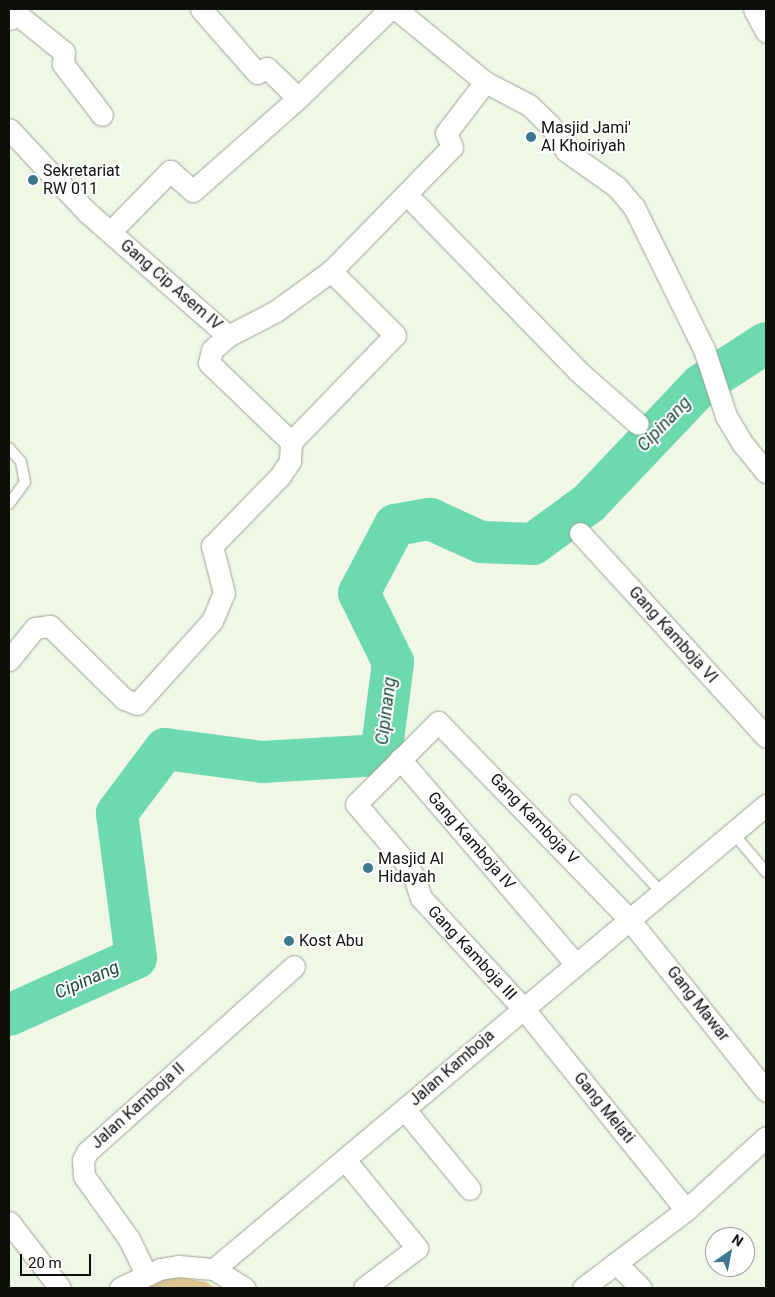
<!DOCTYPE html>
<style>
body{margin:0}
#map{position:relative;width:775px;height:1297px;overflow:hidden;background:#f0f7e7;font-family:Roboto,sans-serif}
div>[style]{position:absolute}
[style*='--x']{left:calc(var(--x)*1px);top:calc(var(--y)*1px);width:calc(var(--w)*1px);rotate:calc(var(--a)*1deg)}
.green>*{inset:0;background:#ddc590}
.river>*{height:42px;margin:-21px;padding:0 21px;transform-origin:21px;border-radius:21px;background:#6cd9b0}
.roads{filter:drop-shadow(0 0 1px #9ca293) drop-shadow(0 0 1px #9ca293)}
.lane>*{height:10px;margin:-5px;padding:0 5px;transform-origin:5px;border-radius:5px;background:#fff}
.street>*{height:21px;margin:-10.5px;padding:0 10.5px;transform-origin:10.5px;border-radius:10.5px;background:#fff}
.secondary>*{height:28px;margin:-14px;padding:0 14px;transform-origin:14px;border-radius:14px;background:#fff}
.dots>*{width:14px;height:14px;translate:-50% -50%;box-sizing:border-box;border:2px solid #fff;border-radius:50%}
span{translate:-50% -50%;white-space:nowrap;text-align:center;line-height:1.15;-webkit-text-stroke:4px #fff;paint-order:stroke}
.poi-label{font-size:16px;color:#0e110b}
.left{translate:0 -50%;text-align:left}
.street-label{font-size:16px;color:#0e110b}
.water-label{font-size:18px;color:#1d4b3a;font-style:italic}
.frame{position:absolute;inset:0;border:10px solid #0e110b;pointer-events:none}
.north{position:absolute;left:705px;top:1227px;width:50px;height:50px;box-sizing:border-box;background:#fff;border:1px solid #9fa09d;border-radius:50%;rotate:33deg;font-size:14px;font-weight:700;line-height:20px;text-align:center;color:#0e110b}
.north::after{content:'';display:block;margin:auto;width:18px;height:22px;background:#3c768f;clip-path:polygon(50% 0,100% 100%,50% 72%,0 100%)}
.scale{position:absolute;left:20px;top:1254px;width:71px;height:22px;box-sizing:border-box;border:2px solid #0e110b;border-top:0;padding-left:6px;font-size:15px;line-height:18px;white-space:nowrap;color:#0e110b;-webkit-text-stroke:4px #fff;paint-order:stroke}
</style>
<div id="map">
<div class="green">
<i style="clip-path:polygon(172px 1276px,206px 1282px,215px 1288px,144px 1288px)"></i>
</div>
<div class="river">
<i style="--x:9;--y:1015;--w:139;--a:-24.2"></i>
<i style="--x:136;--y:958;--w:146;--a:-97.5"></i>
<i style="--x:117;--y:813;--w:80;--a:-53.1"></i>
<i style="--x:165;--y:749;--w:98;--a:7.6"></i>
<i style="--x:262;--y:762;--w:119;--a:-3.4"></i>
<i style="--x:381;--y:755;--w:94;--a:-82.6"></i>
<i style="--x:393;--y:662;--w:77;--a:-116.2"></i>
<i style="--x:359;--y:593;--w:77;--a:-62.1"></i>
<i style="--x:395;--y:525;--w:36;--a:-10"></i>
<i style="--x:430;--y:519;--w:56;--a:24.3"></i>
<i style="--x:481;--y:542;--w:52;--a:2.2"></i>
<i style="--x:533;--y:544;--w:69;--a:-36.2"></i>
<i style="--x:589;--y:503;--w:163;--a:-46.5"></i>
<i style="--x:701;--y:385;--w:77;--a:-32.9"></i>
</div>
<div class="roads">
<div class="lane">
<i style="--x:9;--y:448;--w:18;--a:49"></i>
<i style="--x:21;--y:462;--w:20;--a:79"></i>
<i style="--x:25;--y:482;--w:27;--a:126"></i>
<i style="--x:575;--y:800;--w:126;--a:46.9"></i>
<i style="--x:733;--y:833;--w:51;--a:49.8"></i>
</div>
<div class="street">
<i style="--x:201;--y:9;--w:85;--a:48.8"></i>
<i style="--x:257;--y:73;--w:11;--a:-27"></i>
<i style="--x:267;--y:68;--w:43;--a:44.1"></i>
<i style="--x:754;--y:9;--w:26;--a:62"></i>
<i style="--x:13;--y:11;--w:65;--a:38.8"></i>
<i style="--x:64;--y:52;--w:12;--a:95"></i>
<i style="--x:63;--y:64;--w:64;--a:52.6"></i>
<i style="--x:485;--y:82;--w:50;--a:27.6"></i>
<i style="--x:529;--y:105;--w:29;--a:44"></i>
<i style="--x:550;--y:125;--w:31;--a:58"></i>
<i style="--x:566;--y:151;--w:62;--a:35.2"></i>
<i style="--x:617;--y:187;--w:26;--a:50"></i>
<i style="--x:634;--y:207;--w:158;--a:63.8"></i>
<i style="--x:704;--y:349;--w:71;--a:71.8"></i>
<i style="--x:726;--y:416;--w:33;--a:59"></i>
<i style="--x:743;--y:444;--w:36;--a:51"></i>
<i style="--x:9;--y:129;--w:114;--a:46.8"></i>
<i style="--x:87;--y:212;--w:188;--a:41.3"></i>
<i style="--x:228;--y:336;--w:21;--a:139"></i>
<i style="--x:212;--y:350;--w:13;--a:103"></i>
<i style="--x:209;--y:363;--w:114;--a:43.9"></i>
<i style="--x:408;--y:196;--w:243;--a:45.8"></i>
<i style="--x:577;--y:370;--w:81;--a:41.5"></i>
<i style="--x:110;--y:232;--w:86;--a:-45.5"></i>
<i style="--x:170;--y:171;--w:30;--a:41"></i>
<i style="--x:193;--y:191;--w:140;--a:-41.5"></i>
<i style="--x:298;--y:98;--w:128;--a:-44.1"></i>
<i style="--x:228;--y:336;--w:54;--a:-27.5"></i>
<i style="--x:276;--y:311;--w:68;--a:-36"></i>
<i style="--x:331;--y:271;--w:173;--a:-45.7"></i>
<i style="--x:452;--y:147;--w:15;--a:-113"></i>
<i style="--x:446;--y:133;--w:64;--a:-52.6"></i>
<i style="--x:485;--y:82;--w:115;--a:-140.6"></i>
<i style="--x:580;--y:533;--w:276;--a:47.6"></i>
<i style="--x:9;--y:660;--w:41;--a:-50.9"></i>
<i style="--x:35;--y:628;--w:15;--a:-8"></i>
<i style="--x:50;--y:626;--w:104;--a:44.6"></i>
<i style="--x:124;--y:699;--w:14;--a:21"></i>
<i style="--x:137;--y:704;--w:112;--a:-47.9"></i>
<i style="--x:212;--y:621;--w:30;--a:-67"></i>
<i style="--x:224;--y:593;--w:49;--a:-104.3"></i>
<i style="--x:212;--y:546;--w:98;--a:-45.8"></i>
<i style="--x:280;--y:476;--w:18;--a:-56"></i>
<i style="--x:290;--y:461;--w:19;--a:-87"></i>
<i style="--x:291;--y:442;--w:149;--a:-45.8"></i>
<i style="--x:395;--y:335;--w:91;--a:-135"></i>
<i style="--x:400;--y:759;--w:269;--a:49.4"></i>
<i style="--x:405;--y:1110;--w:102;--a:50.6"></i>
<i style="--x:345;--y:1160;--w:114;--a:50.7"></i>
<i style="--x:417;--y:1248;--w:66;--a:143"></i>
<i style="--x:686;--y:1210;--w:261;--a:-128.9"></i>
<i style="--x:522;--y:1007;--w:149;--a:-132.8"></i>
<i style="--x:421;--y:898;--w:20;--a:-108"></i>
<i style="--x:415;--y:879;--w:23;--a:-121"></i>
<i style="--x:403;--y:859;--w:72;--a:-130.5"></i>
<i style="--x:356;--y:804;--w:116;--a:-45"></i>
<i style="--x:438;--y:722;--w:273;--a:45.9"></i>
<i style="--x:628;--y:918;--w:221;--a:51.4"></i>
<i style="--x:9;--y:1222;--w:83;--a:52.3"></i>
<i style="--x:616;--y:1263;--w:35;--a:45"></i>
<i style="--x:214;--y:1269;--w:36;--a:32"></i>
<i style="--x:146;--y:1274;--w:39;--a:-116"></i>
<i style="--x:129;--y:1239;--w:77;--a:-125.5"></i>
<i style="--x:84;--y:1176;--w:16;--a:-94"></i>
<i style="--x:83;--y:1160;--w:9;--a:-63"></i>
<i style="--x:87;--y:1152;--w:278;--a:-41.9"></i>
<i style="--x:120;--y:1288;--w:44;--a:-25.4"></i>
<i style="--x:160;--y:1269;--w:18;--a:-9"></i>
<i style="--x:178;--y:1266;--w:36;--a:5"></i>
<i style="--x:214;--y:1269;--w:721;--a:-40.05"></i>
<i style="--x:583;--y:1288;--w:129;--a:-37.1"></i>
<i style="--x:686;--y:1210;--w:108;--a:-42.4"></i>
</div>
<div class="secondary">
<i style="--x:9;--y:16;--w:9;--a:-49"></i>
</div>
</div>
<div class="dots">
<i style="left:531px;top:137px;background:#3c768f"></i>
<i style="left:33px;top:180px;background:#3c768f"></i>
<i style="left:368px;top:868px;background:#3c768f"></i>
<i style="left:289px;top:941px;background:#3c768f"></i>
</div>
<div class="poi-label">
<span class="left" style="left:541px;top:137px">Masjid Jami'<br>Al Khoiriyah</span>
<span class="left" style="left:43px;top:180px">Sekretariat<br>RW 011</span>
<span class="left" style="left:378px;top:868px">Masjid Al<br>Hidayah</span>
<span class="left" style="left:299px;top:941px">Kost Abu</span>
</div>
<div class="street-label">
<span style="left:171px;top:285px;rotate:41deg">Gang Cip Asem IV</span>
<span style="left:673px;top:635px;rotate:48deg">Gang Kamboja VI</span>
<span style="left:534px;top:819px;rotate:46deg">Gang Kamboja V</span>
<span style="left:471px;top:841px;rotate:49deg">Gang Kamboja IV</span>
<span style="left:472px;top:953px;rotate:47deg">Gang Kamboja III</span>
<span style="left:698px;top:1004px;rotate:52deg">Gang Mawar</span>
<span style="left:452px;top:1068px;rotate:-41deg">Jalan Kamboja</span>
<span style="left:138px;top:1106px;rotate:-42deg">Jalan Kamboja II</span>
<span style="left:604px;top:1108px;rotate:51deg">Gang Melati</span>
</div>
<div class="water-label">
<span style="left:664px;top:424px;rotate:-46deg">Cipinang</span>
<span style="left:386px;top:711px;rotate:-83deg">Cipinang</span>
<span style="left:87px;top:980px;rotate:-24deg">Cipinang</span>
</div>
<div class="frame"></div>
<div class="north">N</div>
<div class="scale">20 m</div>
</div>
